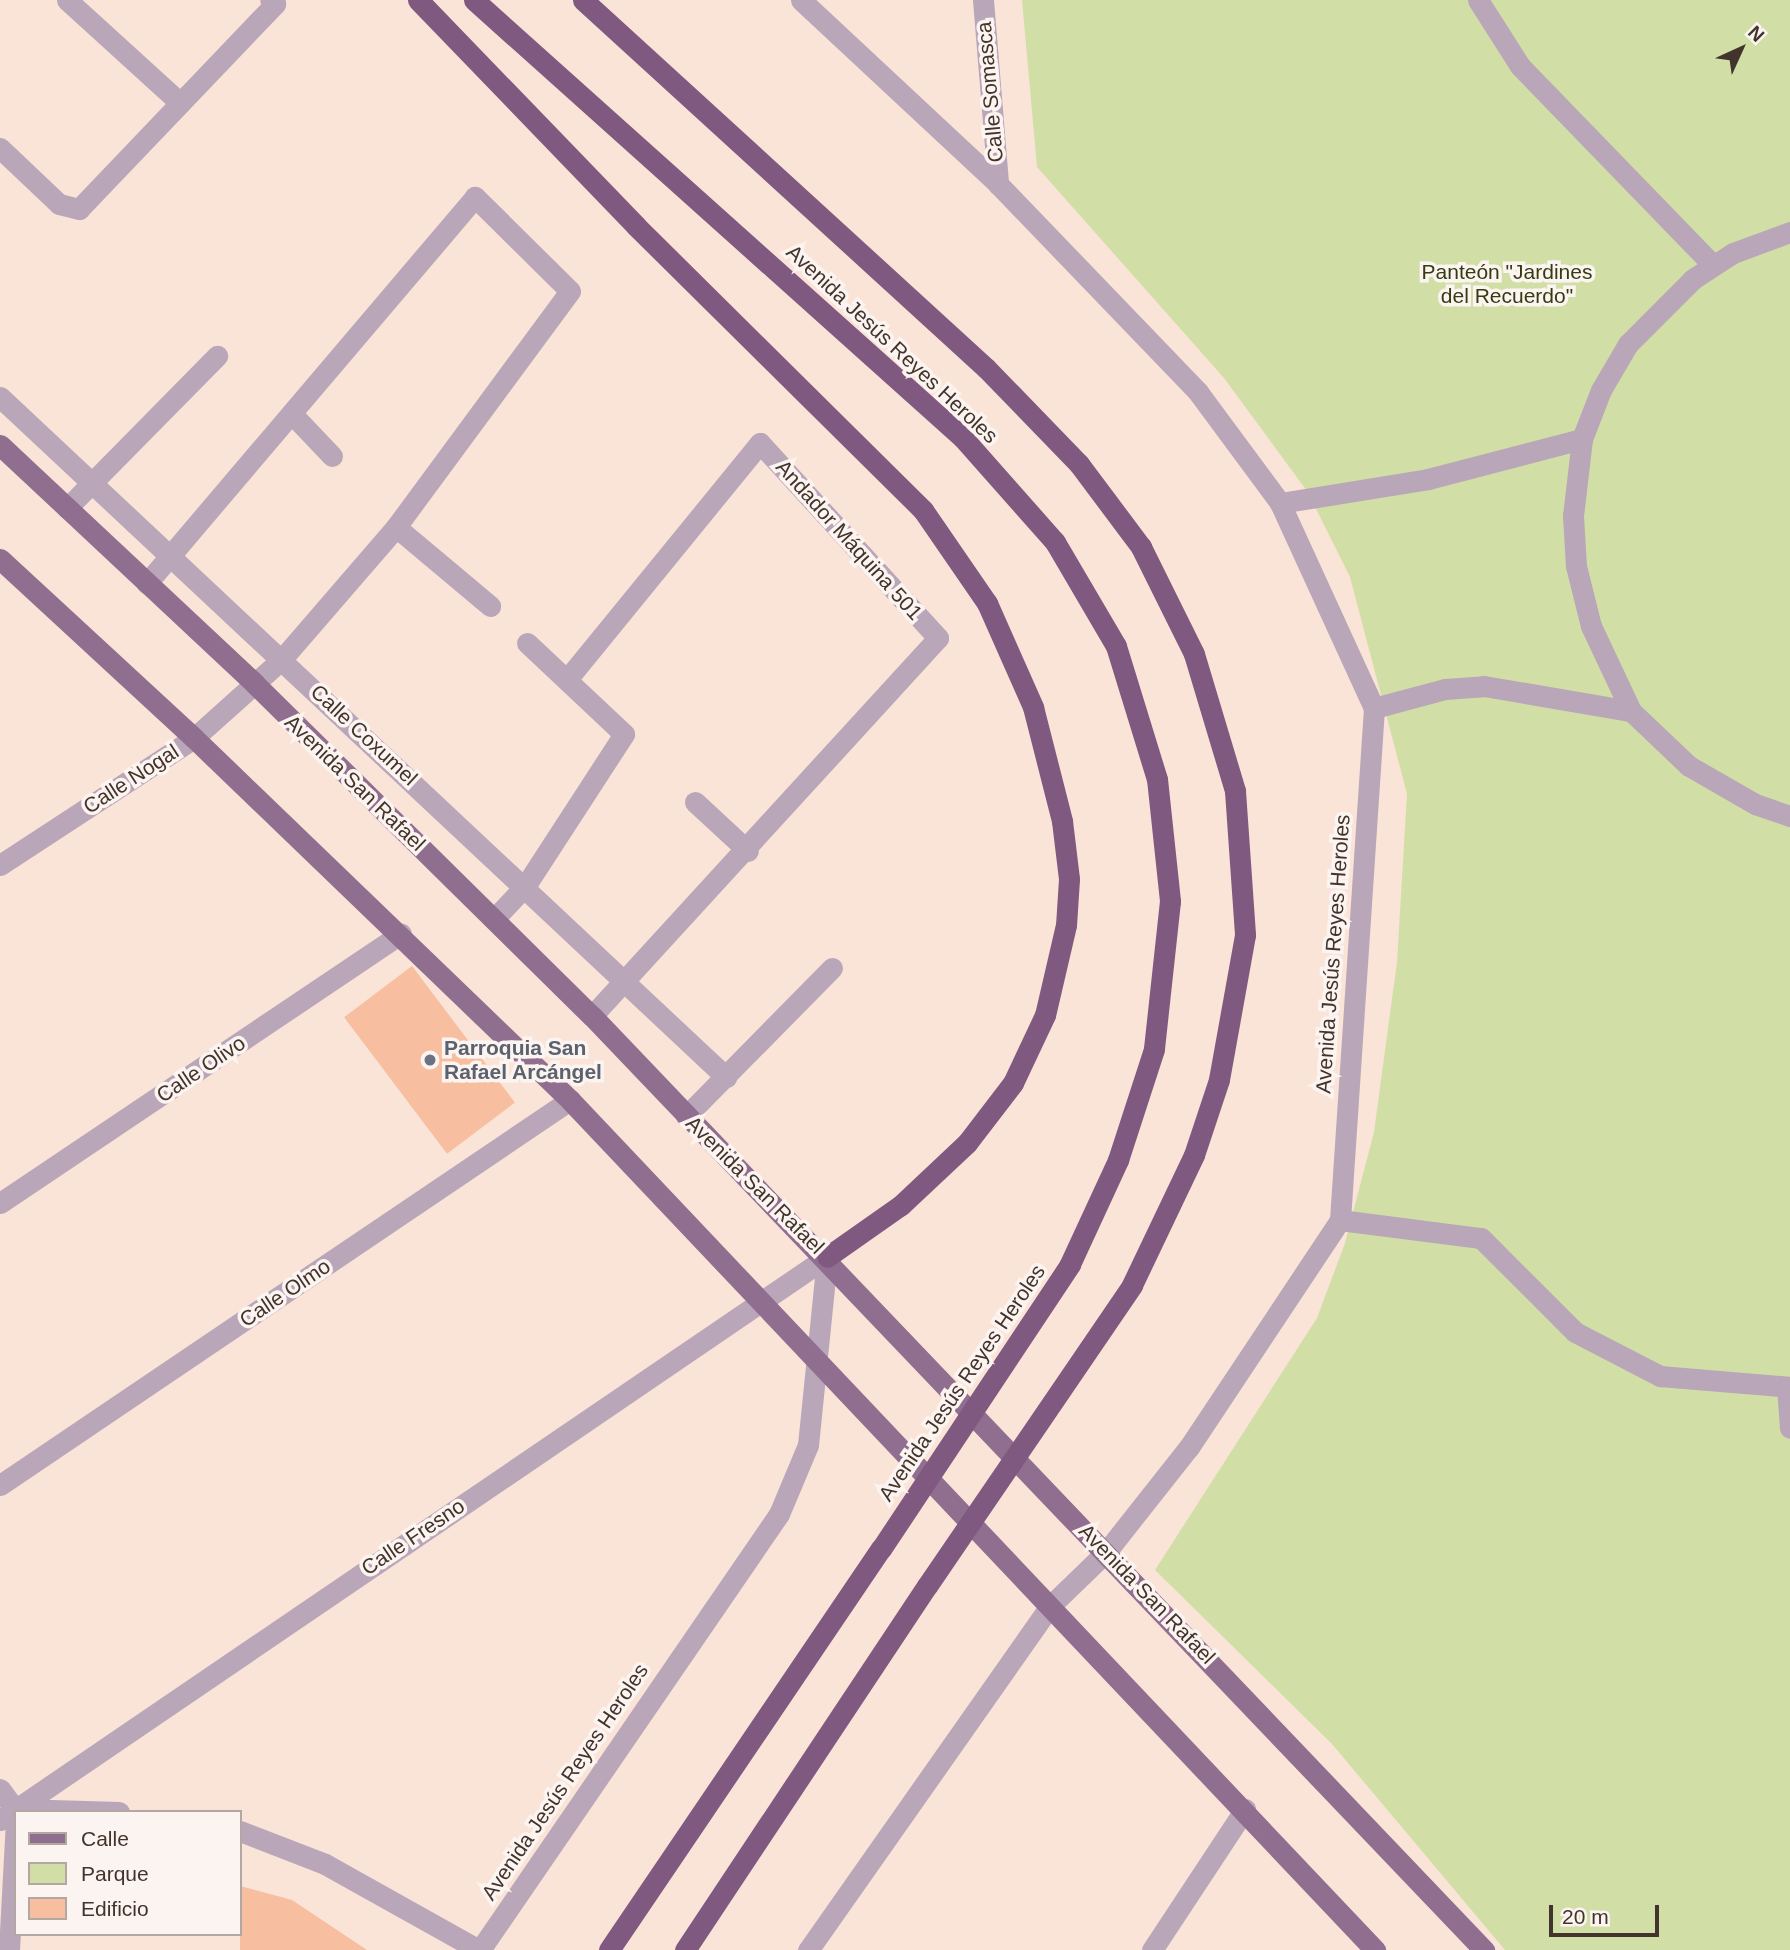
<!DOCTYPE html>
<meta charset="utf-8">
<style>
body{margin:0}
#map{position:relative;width:1790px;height:1950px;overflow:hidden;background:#fae3d7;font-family:Helvetica,sans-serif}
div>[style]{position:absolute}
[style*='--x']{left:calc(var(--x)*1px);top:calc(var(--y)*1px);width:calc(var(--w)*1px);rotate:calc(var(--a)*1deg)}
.green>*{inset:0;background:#d1dfa7}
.building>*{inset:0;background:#f7bea0;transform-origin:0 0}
.minor>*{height:21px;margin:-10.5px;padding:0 10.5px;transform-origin:10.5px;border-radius:10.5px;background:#b9a6b9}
.major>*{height:21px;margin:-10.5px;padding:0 10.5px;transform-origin:10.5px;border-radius:10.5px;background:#906e90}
.highway>*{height:21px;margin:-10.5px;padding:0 10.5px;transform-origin:10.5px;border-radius:10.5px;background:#805981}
.highway-bridge>*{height:21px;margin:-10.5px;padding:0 10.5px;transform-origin:10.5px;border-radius:10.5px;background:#805981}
.dots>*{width:19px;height:19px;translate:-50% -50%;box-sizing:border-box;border:4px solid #fcf4f0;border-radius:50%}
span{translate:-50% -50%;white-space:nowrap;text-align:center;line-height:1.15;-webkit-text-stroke:7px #fcf4f0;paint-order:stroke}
.street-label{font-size:21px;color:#42342c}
.park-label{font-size:21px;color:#343c12}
.worship-label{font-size:21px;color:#5b616d;font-weight:700}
.left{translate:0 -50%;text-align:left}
.legend{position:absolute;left:14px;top:1810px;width:228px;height:126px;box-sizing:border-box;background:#fcf4f0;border:2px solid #b2a7a2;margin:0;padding:9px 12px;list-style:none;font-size:21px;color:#42342c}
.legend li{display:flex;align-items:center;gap:14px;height:35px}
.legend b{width:35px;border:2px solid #b2a7a2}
.north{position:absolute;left:1706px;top:14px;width:70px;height:70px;-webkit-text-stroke:5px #fcf4f0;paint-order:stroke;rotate:45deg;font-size:19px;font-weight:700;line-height:28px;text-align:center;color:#42342c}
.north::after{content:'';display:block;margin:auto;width:24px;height:32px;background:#42342c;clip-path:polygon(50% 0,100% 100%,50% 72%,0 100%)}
.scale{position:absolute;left:1549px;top:1905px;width:110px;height:32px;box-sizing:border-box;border:4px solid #42342c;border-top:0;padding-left:9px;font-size:21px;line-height:24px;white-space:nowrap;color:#42342c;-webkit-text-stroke:5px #fcf4f0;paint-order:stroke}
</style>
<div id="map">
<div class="green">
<i style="clip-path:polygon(1022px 0,1790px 0,1790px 1950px,1505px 1950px,1332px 1744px,1155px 1570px,1317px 1318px,1345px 1243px,1374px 1132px,1397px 962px,1407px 794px,1350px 577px,1307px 491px,1224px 378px,1037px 167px)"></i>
</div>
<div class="building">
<i style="left:412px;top:966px;width:171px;height:85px;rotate:53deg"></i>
<i style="clip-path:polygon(240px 1886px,292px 1900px,367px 1950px,240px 1950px)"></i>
</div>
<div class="minor">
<i style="--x:67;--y:0;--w:153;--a:42.3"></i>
<i style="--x:801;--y:0;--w:270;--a:43"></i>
<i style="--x:998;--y:184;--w:289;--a:46.1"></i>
<i style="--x:1198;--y:392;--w:138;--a:53.5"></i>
<i style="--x:1280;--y:503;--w:226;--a:65.4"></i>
<i style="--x:1374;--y:708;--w:513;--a:93.8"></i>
<i style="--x:1340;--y:1220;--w:273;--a:123.6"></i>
<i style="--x:1189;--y:1447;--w:134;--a:128.3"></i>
<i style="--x:1106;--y:1552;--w:78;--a:136"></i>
<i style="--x:1050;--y:1606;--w:421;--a:125.1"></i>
<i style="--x:983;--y:0;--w:185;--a:85.3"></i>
<i style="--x:1478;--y:0;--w:78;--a:57.5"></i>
<i style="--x:1520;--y:66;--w:277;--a:45.9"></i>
<i style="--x:0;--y:148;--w:81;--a:43.5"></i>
<i style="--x:59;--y:204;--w:21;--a:14"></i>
<i style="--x:79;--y:209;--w:284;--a:-46.3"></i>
<i style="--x:275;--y:4;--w:6;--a:-141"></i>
<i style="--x:1790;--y:232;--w:61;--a:159.8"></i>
<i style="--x:1733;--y:253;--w:48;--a:147"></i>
<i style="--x:1693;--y:279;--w:92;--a:135"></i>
<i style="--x:1628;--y:344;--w:53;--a:120.4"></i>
<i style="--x:1601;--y:390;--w:53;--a:111.2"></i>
<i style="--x:1582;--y:439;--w:78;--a:96.7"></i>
<i style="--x:1573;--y:516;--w:50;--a:86.6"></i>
<i style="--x:1576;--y:566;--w:62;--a:76"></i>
<i style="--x:1591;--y:626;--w:94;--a:64.8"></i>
<i style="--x:1631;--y:711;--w:80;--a:43.5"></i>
<i style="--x:1689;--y:766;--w:76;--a:29.9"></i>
<i style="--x:1755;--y:804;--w:37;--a:19"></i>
<i style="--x:0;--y:397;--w:995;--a:43.13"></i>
<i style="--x:292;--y:414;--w:58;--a:46.4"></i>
<i style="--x:1280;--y:503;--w:150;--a:-9.2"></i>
<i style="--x:1428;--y:479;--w:159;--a:-14.6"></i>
<i style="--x:67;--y:508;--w:214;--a:-45.4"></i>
<i style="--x:396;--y:527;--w:123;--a:40"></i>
<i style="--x:569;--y:677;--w:302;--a:-50.8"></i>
<i style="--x:760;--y:443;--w:264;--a:47.6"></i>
<i style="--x:938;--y:638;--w:512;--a:132.47"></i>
<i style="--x:1374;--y:708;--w:73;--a:-15"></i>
<i style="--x:1445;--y:689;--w:39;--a:-4"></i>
<i style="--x:1484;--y:686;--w:149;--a:9.7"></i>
<i style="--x:695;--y:802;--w:72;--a:42.8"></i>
<i style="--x:0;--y:865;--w:232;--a:-33.2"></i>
<i style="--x:194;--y:738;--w:118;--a:-41.9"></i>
<i style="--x:282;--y:659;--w:174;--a:-49.2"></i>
<i style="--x:396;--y:527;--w:293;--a:-53.6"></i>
<i style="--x:570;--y:291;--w:134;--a:-135.3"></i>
<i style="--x:475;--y:197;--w:507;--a:130.36"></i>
<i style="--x:494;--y:919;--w:47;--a:-46.7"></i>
<i style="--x:526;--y:885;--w:180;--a:-57"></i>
<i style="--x:624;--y:734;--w:133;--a:-136.8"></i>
<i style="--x:686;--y:1116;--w:208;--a:-45.4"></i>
<i style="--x:0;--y:1203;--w:483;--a:-33.9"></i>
<i style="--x:1340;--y:1220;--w:142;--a:7.3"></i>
<i style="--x:1481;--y:1238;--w:133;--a:45"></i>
<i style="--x:1575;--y:1332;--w:96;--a:27.4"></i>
<i style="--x:1660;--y:1376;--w:130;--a:4.8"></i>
<i style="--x:1787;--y:1387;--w:41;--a:85.8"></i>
<i style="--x:0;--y:1485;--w:688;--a:-34.04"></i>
<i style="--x:0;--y:1789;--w:29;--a:54"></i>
<i style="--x:17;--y:1809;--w:102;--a:1.7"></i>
<i style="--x:0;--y:1820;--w:1000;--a:-34.25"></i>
<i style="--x:240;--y:1831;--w:91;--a:21.2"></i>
<i style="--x:325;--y:1864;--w:176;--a:29.2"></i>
<i style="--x:9;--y:1950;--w:128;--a:-86.9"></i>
<i style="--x:480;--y:1950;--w:529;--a:-55.56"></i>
<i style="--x:779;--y:1514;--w:75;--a:-67.2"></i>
<i style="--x:808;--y:1445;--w:189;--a:-84.2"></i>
<i style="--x:1152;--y:1950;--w:169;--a:-56.6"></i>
</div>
<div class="major">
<i style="--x:0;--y:445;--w:349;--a:43.1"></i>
<i style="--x:255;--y:684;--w:473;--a:44.6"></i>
<i style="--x:592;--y:1016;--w:1292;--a:46.32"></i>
<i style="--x:0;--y:559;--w:264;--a:42.7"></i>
<i style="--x:194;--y:738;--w:522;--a:43.91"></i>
<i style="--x:570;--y:1100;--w:1171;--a:46.56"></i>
</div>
<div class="highway">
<i style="--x:418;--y:0;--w:314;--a:46"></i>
<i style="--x:636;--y:226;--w:404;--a:44.7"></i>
<i style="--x:923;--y:510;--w:113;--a:55.5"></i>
<i style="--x:987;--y:603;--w:114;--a:66.1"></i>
<i style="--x:1033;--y:707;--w:118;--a:75.7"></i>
<i style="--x:1062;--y:821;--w:58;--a:83.1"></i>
<i style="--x:1069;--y:879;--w:46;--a:93.7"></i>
<i style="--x:1066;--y:925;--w:92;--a:103.1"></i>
<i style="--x:1045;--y:1015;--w:75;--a:115.2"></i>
<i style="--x:1013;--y:1083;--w:76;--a:127.5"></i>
<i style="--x:967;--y:1143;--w:91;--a:136.8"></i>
<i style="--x:901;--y:1205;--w:90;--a:144.9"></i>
<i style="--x:474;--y:0;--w:656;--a:41.85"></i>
<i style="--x:963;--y:438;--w:139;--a:48.5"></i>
<i style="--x:1055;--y:542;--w:121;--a:59.6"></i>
<i style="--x:1116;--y:646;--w:139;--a:72.9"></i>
<i style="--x:1157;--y:779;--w:123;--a:83.9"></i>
<i style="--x:1170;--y:901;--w:149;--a:96.2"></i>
<i style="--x:583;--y:0;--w:546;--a:42.4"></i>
<i style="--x:986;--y:368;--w:134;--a:45.9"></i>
<i style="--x:1079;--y:464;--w:104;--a:53.2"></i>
<i style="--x:1141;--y:547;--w:119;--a:63.6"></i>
<i style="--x:1194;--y:654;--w:143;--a:73.3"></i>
<i style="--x:1235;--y:791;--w:144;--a:86"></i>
<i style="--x:1245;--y:935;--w:147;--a:100.2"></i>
<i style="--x:609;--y:1950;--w:485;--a:-55.9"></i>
<i style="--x:685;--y:1950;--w:437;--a:-56.4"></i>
</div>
<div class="highway-bridge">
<i style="--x:881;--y:1549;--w:342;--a:-56.4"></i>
<i style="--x:1070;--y:1264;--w:115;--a:-65.2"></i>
<i style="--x:1118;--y:1160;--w:117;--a:-72"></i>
<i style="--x:927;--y:1586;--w:364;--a:-55.7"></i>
<i style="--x:1132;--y:1285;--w:144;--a:-64.5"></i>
<i style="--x:1194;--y:1155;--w:79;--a:-71.6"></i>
</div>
<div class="dots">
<i style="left:430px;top:1060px;background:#6b7280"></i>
</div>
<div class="street-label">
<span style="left:990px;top:92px;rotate:-95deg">Calle Somasca</span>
<span style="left:892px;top:344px;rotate:43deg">Avenida Jesús Reyes Heroles</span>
<span style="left:849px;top:540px;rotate:48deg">Andador Máquina 501</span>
<span style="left:364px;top:735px;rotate:43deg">Calle Coxumel</span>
<span style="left:131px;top:779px;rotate:-33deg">Calle Nogal</span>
<span style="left:355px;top:783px;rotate:44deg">Avenida San Rafael</span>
<span style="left:1333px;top:954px;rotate:-86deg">Avenida Jesús Reyes Heroles</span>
<span style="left:201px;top:1069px;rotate:-34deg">Calle Olivo</span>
<span style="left:755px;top:1185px;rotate:45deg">Avenida San Rafael</span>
<span style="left:285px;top:1293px;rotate:-34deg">Calle Olmo</span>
<span style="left:962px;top:1383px;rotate:-56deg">Avenida Jesús Reyes Heroles</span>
<span style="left:413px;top:1537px;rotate:-34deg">Calle Fresno</span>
<span style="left:1147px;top:1594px;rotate:46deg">Avenida San Rafael</span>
<span style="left:565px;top:1782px;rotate:-56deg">Avenida Jesús Reyes Heroles</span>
</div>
<div class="park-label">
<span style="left:1507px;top:284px">Panteón "Jardines<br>del Recuerdo"</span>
</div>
<div class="worship-label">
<span class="left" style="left:444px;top:1060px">Parroquia San<br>Rafael Arcángel</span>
</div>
<ul class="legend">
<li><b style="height:9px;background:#906e90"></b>Calle</li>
<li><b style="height:19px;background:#d1dfa7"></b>Parque</li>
<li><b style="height:19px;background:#f7bea0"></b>Edificio</li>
</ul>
<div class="north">N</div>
<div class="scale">20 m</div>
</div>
